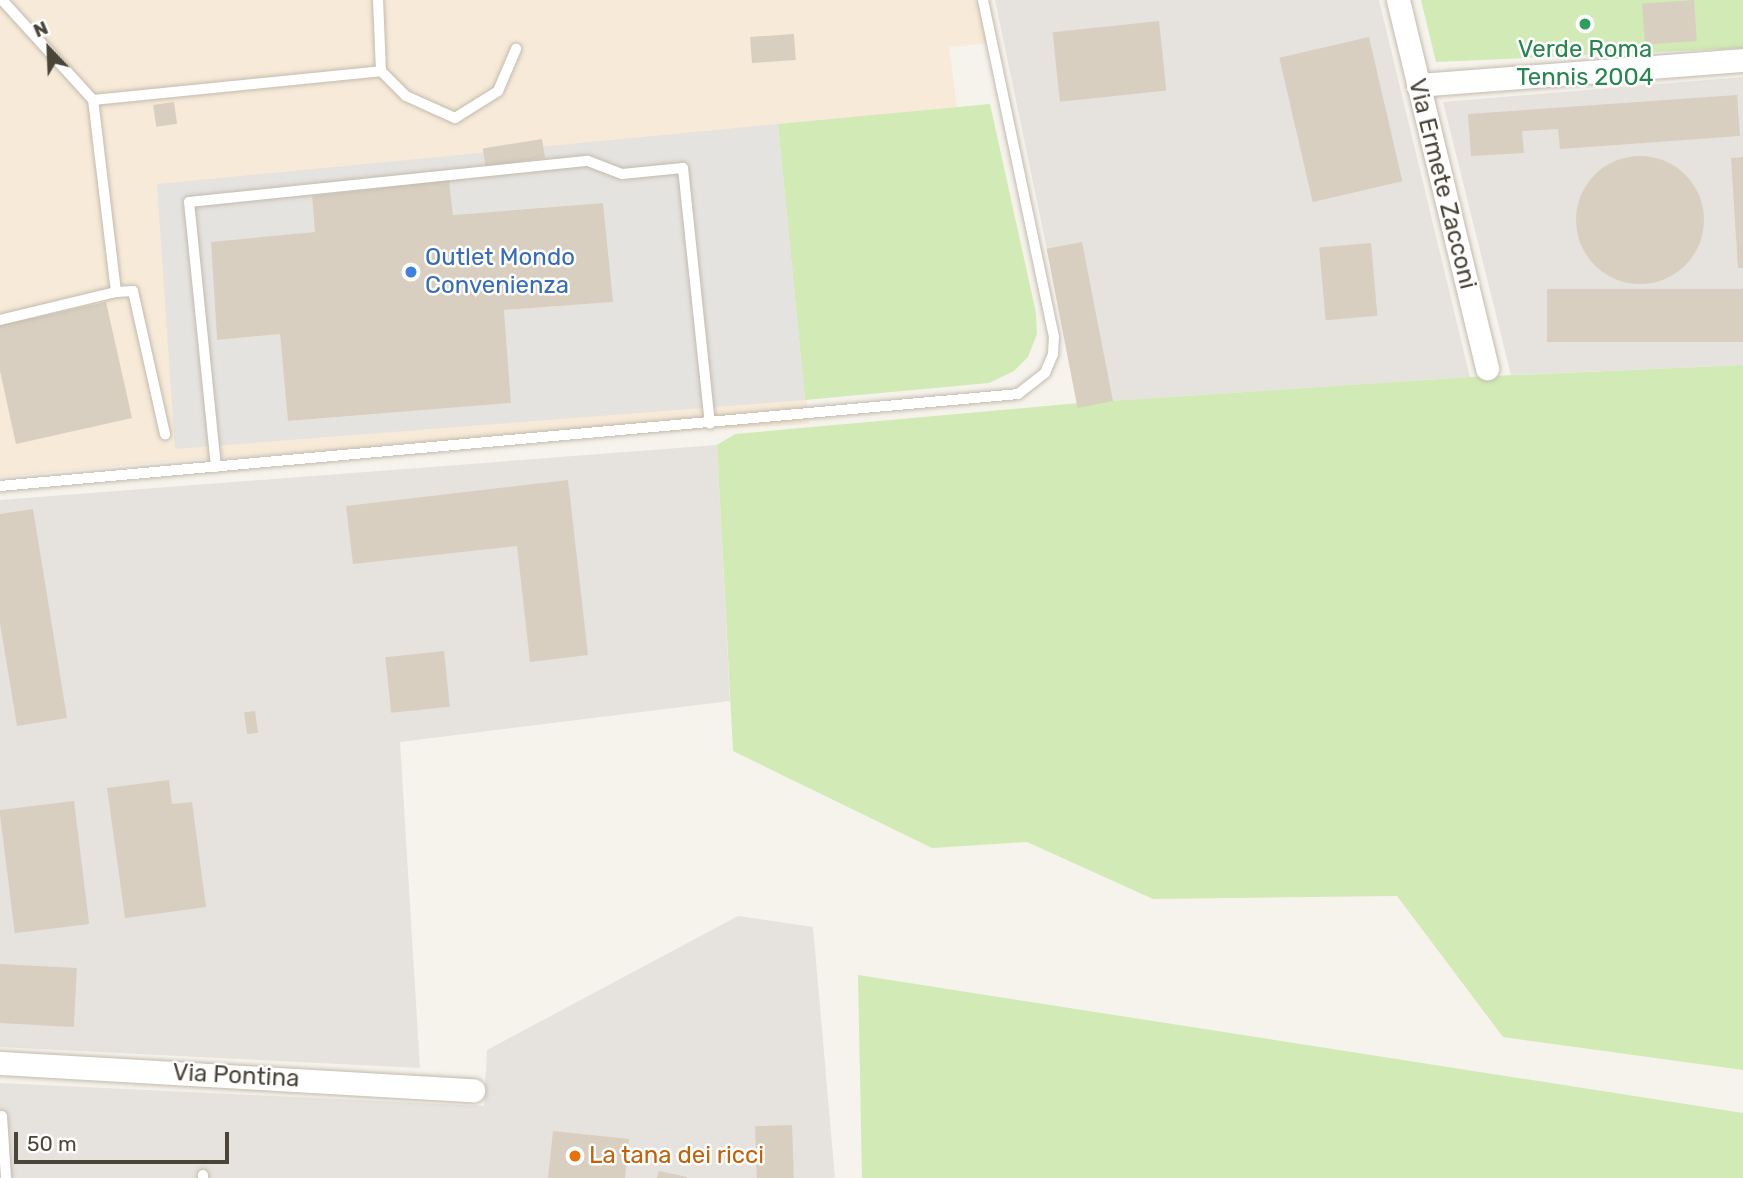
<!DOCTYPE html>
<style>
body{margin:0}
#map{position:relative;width:1743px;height:1178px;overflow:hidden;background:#f6f3ec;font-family:Rubik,sans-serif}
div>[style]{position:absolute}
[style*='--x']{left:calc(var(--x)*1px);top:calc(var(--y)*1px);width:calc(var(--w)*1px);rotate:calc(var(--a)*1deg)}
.commercial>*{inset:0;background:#f7ead8}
.industrial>*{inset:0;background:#e6e2dd}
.green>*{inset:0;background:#d2eab5}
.parking>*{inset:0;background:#e5e3e0}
.building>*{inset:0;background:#d8cfc1;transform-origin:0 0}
.round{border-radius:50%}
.roads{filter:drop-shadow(0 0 2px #c2bbae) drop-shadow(0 0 2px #c2bbae)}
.lane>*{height:10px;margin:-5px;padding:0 5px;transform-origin:5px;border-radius:5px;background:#fff}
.street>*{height:23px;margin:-11.5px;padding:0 11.5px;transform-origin:11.5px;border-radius:11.5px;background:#fff}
.dots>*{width:19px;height:19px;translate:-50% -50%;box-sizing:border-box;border:4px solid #fff;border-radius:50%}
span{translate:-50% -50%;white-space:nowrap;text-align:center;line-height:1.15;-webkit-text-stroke:5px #fff;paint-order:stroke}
.leisure-label{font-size:24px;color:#27864d}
.street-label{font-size:24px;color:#4b4439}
.shop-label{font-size:24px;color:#366cbe}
.left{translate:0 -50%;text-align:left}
.food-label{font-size:24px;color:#c56008}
.north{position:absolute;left:14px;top:14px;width:70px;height:70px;-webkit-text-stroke:5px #fff;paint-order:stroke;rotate:337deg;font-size:19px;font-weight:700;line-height:28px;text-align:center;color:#4b4439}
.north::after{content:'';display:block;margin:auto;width:24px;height:32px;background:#4b4439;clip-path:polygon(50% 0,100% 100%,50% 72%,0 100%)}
.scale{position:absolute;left:14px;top:1132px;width:215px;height:32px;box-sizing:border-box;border:4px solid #4b4439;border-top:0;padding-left:9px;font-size:21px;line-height:24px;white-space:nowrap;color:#4b4439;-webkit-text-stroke:5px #fff;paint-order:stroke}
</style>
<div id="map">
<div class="commercial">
<i style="clip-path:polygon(0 0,977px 0,988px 43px,949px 47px,957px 107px,779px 125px,809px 424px,185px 460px,0 477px)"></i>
</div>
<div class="industrial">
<i style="clip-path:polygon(995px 0,1379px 0,1470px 377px,1079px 403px)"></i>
<i style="clip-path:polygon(1743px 77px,1743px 365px,1511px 375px,1443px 102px)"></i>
<i style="clip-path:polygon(717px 445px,730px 701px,400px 742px,420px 1068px,0 1047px,0 500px)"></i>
<i style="clip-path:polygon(738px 916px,813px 927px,835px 1178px,0 1178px,0 1083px,484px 1106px,487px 1050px)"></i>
</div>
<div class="green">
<i style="clip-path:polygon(1421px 0,1743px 0,1743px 48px,1436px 62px)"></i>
<i style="clip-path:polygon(990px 104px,1036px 313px,1037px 334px,1028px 357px,1014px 371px,989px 383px,805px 400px,778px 124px)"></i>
<i style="clip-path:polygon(1743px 365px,1743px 1070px,1503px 1037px,1397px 896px,1153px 899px,1027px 842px,932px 848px,733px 751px,717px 445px,735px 434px,1079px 403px,1470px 377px)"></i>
<i style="clip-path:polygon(858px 975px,1743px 1113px,1743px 1178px,862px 1178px)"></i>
</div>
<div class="parking">
<i style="clip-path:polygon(evenodd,778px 124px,805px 400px,175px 449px,157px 184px,778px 124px,449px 181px,453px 215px,603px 203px,612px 302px,504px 310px,511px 403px,289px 421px,280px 334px,217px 340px,211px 243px,315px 232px,312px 197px,449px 181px)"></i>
</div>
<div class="building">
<i style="left:1694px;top:0;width:41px;height:52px;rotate:86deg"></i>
<i style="left:1159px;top:21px;width:70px;height:107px;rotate:84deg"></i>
<i style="left:794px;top:34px;width:26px;height:44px;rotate:86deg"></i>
<i style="left:1369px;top:37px;width:148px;height:92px;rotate:77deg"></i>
<i style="clip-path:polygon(1737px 95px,1740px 136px,1560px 149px,1558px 129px,1522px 131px,1524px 153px,1471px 156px,1468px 114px)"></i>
<i style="left:174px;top:102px;width:22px;height:21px;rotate:82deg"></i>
<i style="left:542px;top:139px;width:19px;height:60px;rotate:81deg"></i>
<i class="round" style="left:1576px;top:156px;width:128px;height:128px"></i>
<i style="clip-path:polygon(1743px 157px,1743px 268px,1738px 268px,1731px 158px)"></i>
<i style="clip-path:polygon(449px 180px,453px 215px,603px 203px,613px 302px,504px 310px,511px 403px,288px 421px,280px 334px,217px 340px,211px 242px,315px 232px,312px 196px)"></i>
<i style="left:1082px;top:242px;width:162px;height:36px;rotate:79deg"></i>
<i style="left:1371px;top:243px;width:73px;height:52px;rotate:85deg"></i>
<i style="left:1743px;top:289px;width:53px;height:196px;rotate:90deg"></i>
<i style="clip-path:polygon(106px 302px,132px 418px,16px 444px,0 371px,0 325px)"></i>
<i style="clip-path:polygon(568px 480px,588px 655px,530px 662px,517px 546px,353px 564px,346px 506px)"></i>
<i style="clip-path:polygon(33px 509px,67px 718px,17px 726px,0 623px,0 514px)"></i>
<i style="left:444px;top:651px;width:56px;height:59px;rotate:84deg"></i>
<i style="left:255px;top:711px;width:22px;height:11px;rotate:82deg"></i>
<i style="clip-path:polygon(169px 780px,172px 804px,192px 802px,206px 907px,125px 918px,107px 788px)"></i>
<i style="left:74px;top:801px;width:124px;height:75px;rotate:83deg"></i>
<i style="left:0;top:964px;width:77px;height:59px;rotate:3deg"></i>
<i style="left:792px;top:1125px;width:53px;height:37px;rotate:88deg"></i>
<i style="clip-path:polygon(553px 1131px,629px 1139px,625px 1178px,548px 1178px)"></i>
<i style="clip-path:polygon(659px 1171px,687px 1177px,687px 1178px,657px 1178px)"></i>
</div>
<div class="roads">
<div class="lane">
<i style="--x:381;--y:71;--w:35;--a:45"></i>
<i style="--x:406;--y:96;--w:54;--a:24.2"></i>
<i style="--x:455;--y:118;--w:51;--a:-32.1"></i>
<i style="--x:498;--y:91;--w:46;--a:-66.8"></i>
<i style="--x:93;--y:100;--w:289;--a:-5.7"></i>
<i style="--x:381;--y:71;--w:71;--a:-92.4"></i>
<i style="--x:116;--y:292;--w:17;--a:-3"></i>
<i style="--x:133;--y:291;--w:147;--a:77.4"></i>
<i style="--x:0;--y:320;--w:119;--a:-13.6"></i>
<i style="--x:116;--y:292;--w:193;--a:-96.8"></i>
<i style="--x:93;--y:100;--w:135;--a:-132.3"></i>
<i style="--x:216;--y:467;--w:266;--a:-95.8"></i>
<i style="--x:189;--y:202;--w:401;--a:-5.9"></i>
<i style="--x:588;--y:161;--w:36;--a:21"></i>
<i style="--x:622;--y:174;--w:61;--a:-5.6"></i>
<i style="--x:683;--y:168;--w:257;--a:84"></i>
<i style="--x:0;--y:486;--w:1022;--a:-5.16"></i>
<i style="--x:1018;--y:394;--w:34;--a:-38"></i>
<i style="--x:1045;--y:373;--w:21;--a:-67"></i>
<i style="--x:1053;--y:354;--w:17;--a:-87"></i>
<i style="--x:1054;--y:337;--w:344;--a:-101.9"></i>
<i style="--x:2;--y:1116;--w:62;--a:86.3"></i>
<i style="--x:203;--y:1178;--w:3;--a:-90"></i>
</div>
<div class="street">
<i style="--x:1398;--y:0;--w:379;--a:76.4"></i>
<i style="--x:1418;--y:85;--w:326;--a:-4.4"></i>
<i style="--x:0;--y:1063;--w:474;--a:3.3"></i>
</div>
</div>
<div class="dots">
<i style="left:1585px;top:24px;background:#2e9e5b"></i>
<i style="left:411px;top:272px;background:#3f7fe0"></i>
<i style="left:575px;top:1156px;background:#e8710a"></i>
</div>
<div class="leisure-label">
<span style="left:1585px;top:64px">Verde Roma<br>Tennis 2004</span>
</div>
<div class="street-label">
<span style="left:1442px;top:184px;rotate:76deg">Via Ermete Zacconi</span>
<span style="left:236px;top:1076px;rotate:3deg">Via Pontina</span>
</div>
<div class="shop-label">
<span class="left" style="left:425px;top:272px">Outlet Mondo<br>Convenienza</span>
</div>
<div class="food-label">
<span class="left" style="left:589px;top:1156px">La tana dei ricci</span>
</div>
<div class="north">N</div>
<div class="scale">50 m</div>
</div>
